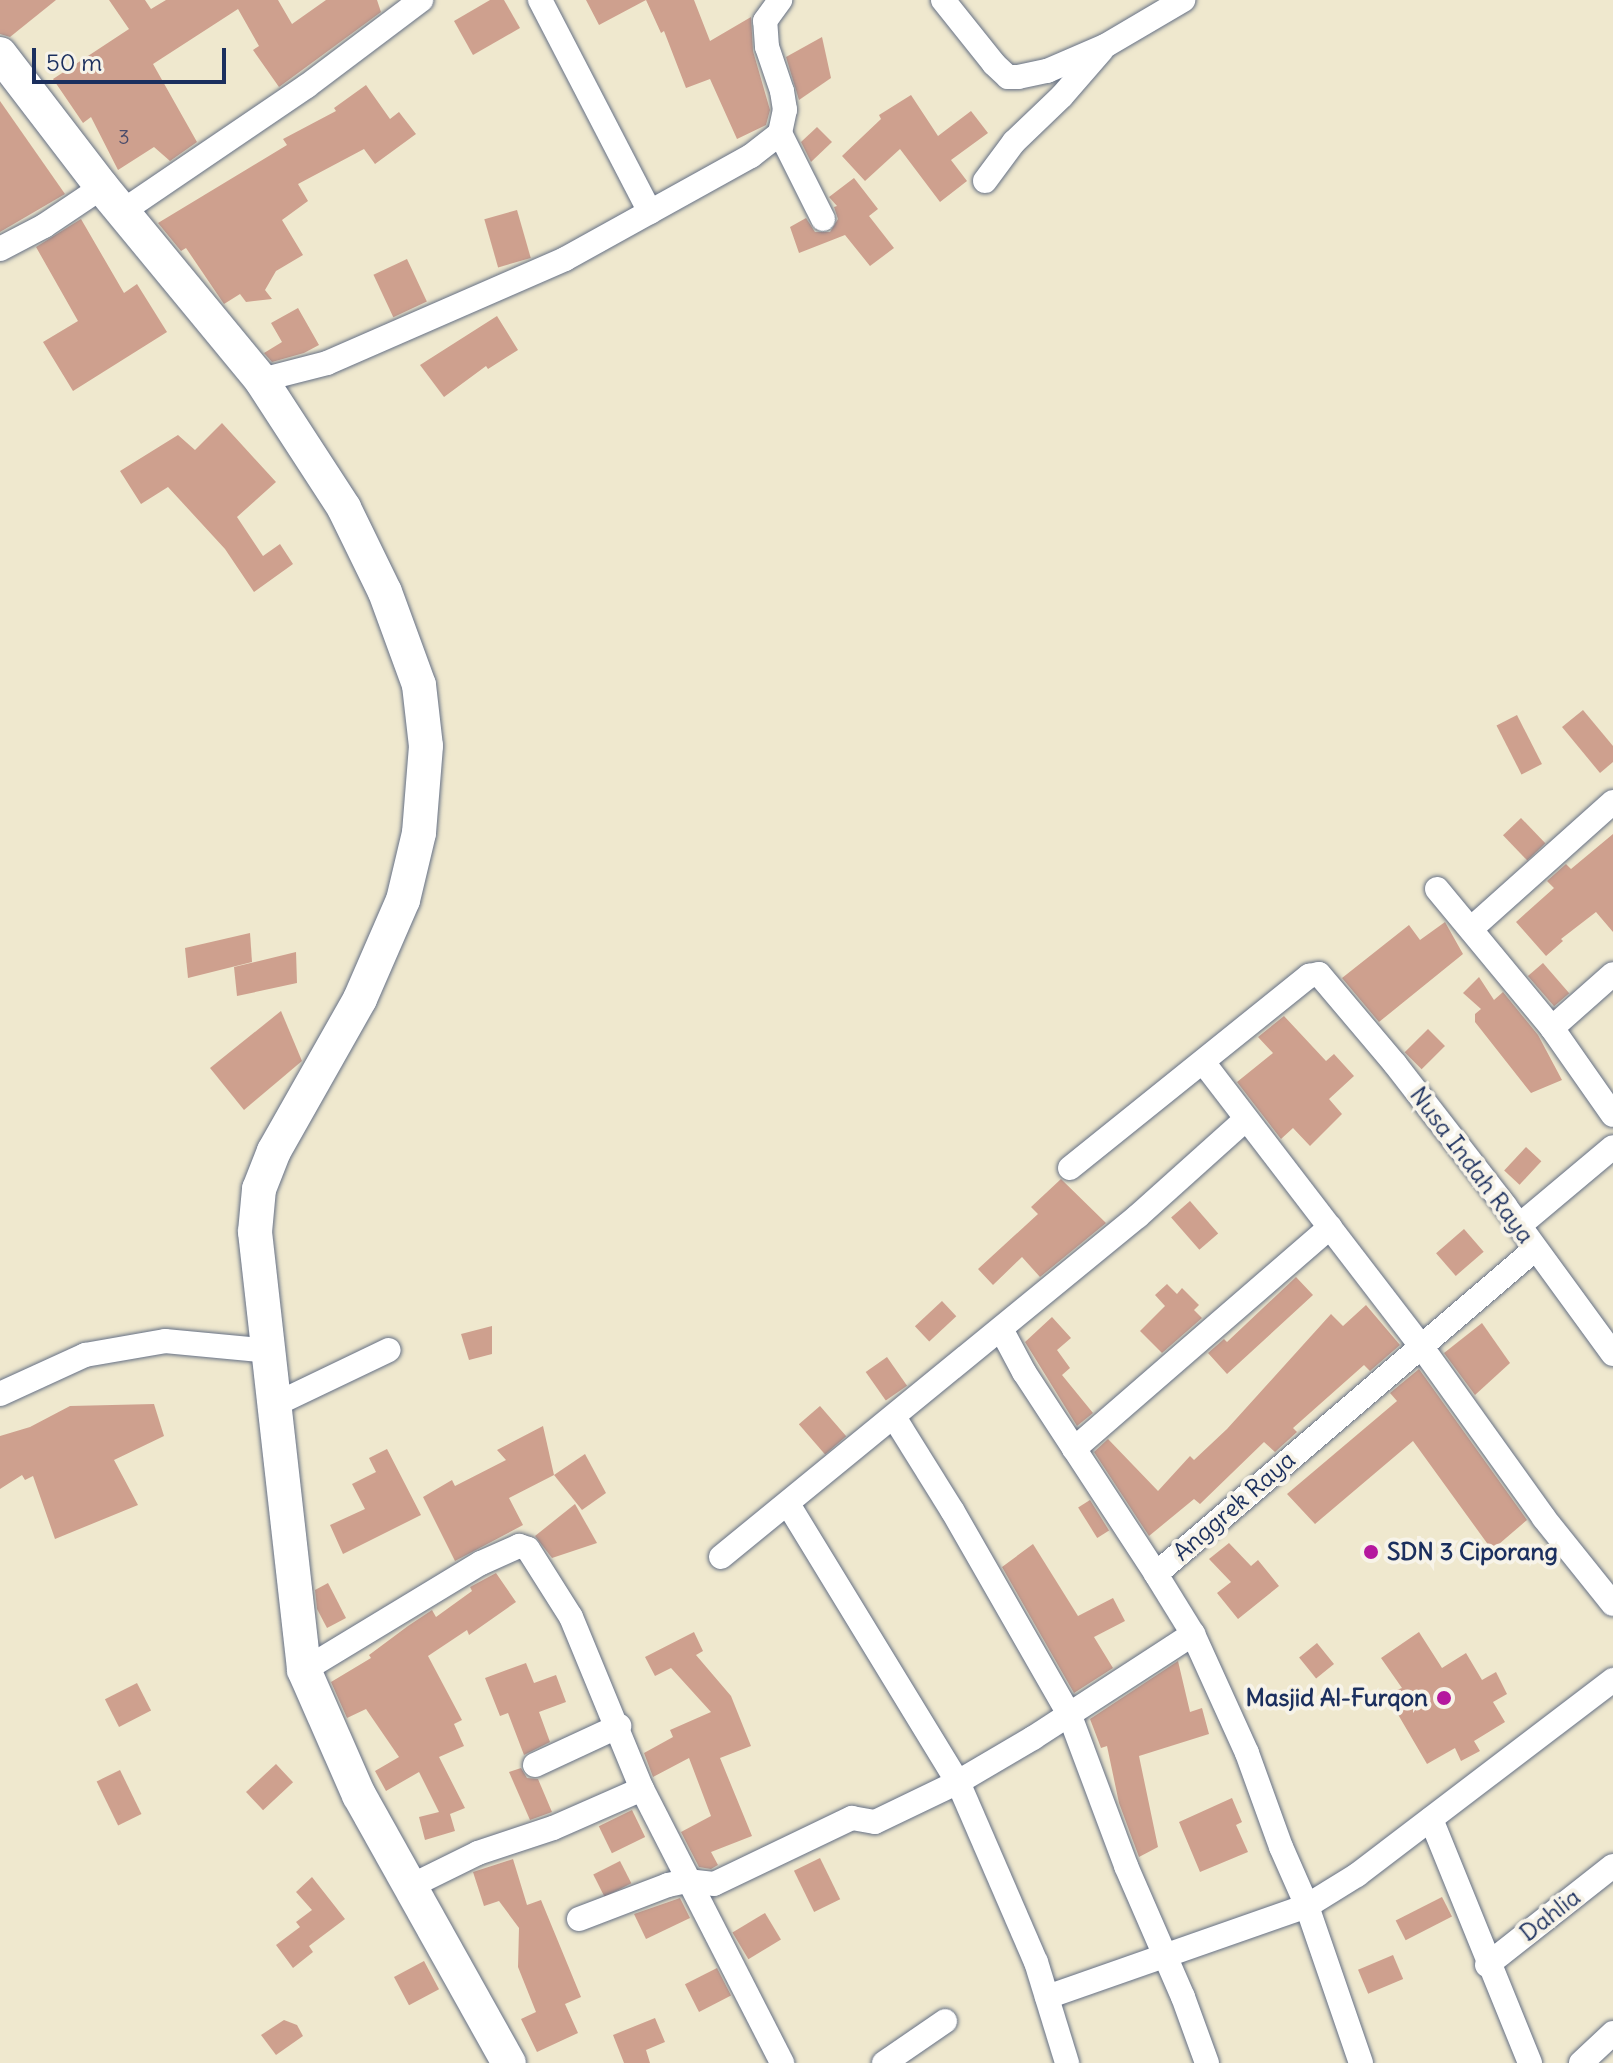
<!DOCTYPE html>
<style>
body{margin:0}
#map{position:relative;width:1613px;height:2063px;overflow:hidden;background:#efe8ce;font-family:Delius,sans-serif}
div>[style]{position:absolute}
[style*='--x']{left:calc(var(--x)*1px);top:calc(var(--y)*1px);width:calc(var(--w)*1px);rotate:calc(var(--a)*1deg)}
.building>*{inset:0;background:#cea08e;transform-origin:0 0}
.roads{filter:drop-shadow(0 0 2px #657085) drop-shadow(0 0 2px #657085)}
.street>*{height:24px;margin:-12px;padding:0 12px;transform-origin:12px;border-radius:12px;background:#fff}
.secondary>*{height:34px;margin:-17px;padding:0 17px;transform-origin:17px;border-radius:17px;background:#fff}
.dots>*{width:22px;height:22px;translate:-50% -50%;box-sizing:border-box;border:4px solid #f7f3e8;border-radius:50%}
span{translate:-50% -50%;white-space:nowrap;text-align:center;line-height:1.15;-webkit-text-stroke:8px #f7f3e8;paint-order:stroke}
.number-label{font-size:20px;color:#484b6a}
.number-label span{-webkit-text-stroke-width:0}
.street-label{font-size:24px;color:#1b2f5e}
.poi-label{font-size:24px;color:#1b2f5e;font-weight:700}
.left{translate:0 -50%;text-align:left}
.right{translate:-100% -50%;text-align:right}
.scale{position:absolute;left:32px;top:48px;width:194px;height:36px;box-sizing:border-box;border:4px solid #1b2f5e;border-top:0;padding-left:10px;font-size:24px;line-height:28px;white-space:nowrap;color:#1b2f5e;-webkit-text-stroke:6px #f7f3e8;paint-order:stroke}
</style>
<div id="map">
<div class="building">
<i style="clip-path:polygon(0 0,56px 0,10px 37px,0 34px)"></i>
<i style="clip-path:polygon(109px 0,145px 0,151px 9px,166px 0,278px 0,292px 24px,326px 0,377px 0,381px 12px,279px 87px,253px 50px,259px 46px,238px 9px,153px 64px,197px 142px,170px 161px,154px 147px,118px 170px,91px 117px,83px 123px,53px 79px,129px 29px)"></i>
<i style="clip-path:polygon(490px 0,504px 0,520px 28px,473px 55px,454px 21px)"></i>
<i style="clip-path:polygon(586px 0,694px 0,710px 41px,751px 17px,753px 51px,770px 110px,766px 125px,737px 139px,710px 79px,686px 88px,664px 31px,661px 33px,646px 0,599px 25px)"></i>
<i style="clip-path:polygon(822px 37px,831px 78px,799px 100px,786px 57px)"></i>
<i style="clip-path:polygon(366px 85px,390px 119px,399px 112px,416px 134px,375px 164px,364px 149px,298px 184px,308px 201px,282px 220px,303px 255px,276px 271px,265px 290px,272px 299px,246px 302px,240px 294px,224px 304px,186px 248px,181px 251px,158px 223px,287px 145px,283px 139px,336px 111px,334px 108px)"></i>
<i style="clip-path:polygon(911px 95px,938px 136px,971px 111px,988px 133px,951px 160px,967px 181px,940px 202px,900px 149px,865px 181px,842px 156px,881px 119px,879px 115px)"></i>
<i style="clip-path:polygon(0 101px,65px 194px,0 232px)"></i>
<i style="clip-path:polygon(817px 127px,832px 142px,811px 162px,801px 142px)"></i>
<i style="clip-path:polygon(854px 178px,878px 209px,869px 216px,894px 248px,870px 266px,845px 235px,799px 253px,790px 227px,806px 218px,815px 232px,830px 232px,838px 219px,834px 207px,837px 206px,829px 197px)"></i>
<i style="left:517px;top:210px;width:50px;height:34px;rotate:74deg"></i>
<i style="clip-path:polygon(81px 219px,124px 293px,137px 284px,167px 332px,73px 391px,43px 342px,78px 321px,36px 247px)"></i>
<i style="left:407px;top:259px;width:47px;height:37px;rotate:65deg"></i>
<i style="clip-path:polygon(298px 308px,319px 345px,304px 353px,272px 362px,264px 353px,282px 342px,271px 323px)"></i>
<i style="clip-path:polygon(497px 316px,518px 350px,488px 369px,486px 366px,444px 397px,420px 365px)"></i>
<i style="clip-path:polygon(222px 423px,276px 482px,237px 517px,263px 556px,280px 544px,293px 564px,254px 592px,225px 549px,168px 487px,141px 504px,120px 471px,178px 435px,195px 450px)"></i>
<i style="clip-path:polygon(1583px 710px,1613px 746px,1613px 762px,1600px 773px,1562px 727px)"></i>
<i style="left:1517px;top:715px;width:55px;height:23px;rotate:63deg"></i>
<i style="left:1521px;top:818px;width:35px;height:25px;rotate:46deg"></i>
<i style="clip-path:polygon(1613px 834px,1613px 932px,1596px 912px,1561px 939px,1563px 941px,1546px 956px,1516px 922px,1554px 888px,1547px 881px,1566px 864px,1571px 869px)"></i>
<i style="clip-path:polygon(1445px 922px,1463px 954px,1379px 1022px,1342px 978px,1409px 925px,1420px 940px)"></i>
<i style="clip-path:polygon(250px 933px,252px 962px,188px 978px,185px 948px)"></i>
<i style="clip-path:polygon(296px 952px,297px 983px,237px 996px,234px 967px)"></i>
<i style="left:1543px;top:963px;width:40px;height:20px;rotate:49deg"></i>
<i style="clip-path:polygon(1479px 977px,1494px 1000px,1503px 992px,1538px 1035px,1562px 1080px,1531px 1093px,1475px 1022px,1475px 1014px,1481px 1009px,1463px 993px)"></i>
<i style="clip-path:polygon(281px 1011px,302px 1061px,244px 1110px,210px 1068px)"></i>
<i style="clip-path:polygon(1284px 1016px,1326px 1061px,1334px 1054px,1354px 1076px,1329px 1099px,1342px 1114px,1310px 1146px,1293px 1128px,1281px 1139px,1237px 1082px,1273px 1053px,1258px 1037px)"></i>
<i style="left:1428px;top:1029px;width:24px;height:33px;rotate:45deg"></i>
<i style="left:1526px;top:1147px;width:21px;height:32px;rotate:43deg"></i>
<i style="clip-path:polygon(1061px 1179px,1106px 1223px,1040px 1277px,1022px 1257px,993px 1285px,978px 1269px,1038px 1214px,1031px 1207px)"></i>
<i style="left:1190px;top:1201px;width:43px;height:25px;rotate:49deg"></i>
<i style="left:1464px;top:1229px;width:30px;height:37px;rotate:49deg"></i>
<i style="clip-path:polygon(1296px 1277px,1313px 1295px,1227px 1374px,1208px 1353px,1224px 1339px,1227px 1342px)"></i>
<i style="clip-path:polygon(1167px 1284px,1177px 1294px,1182px 1288px,1199px 1305px,1194px 1310px,1202px 1318px,1162px 1353px,1140px 1331px,1165px 1306px,1155px 1295px)"></i>
<i style="left:942px;top:1301px;width:21px;height:37px;rotate:47deg"></i>
<i style="clip-path:polygon(1366px 1305px,1400px 1345px,1370px 1371px,1364px 1365px,1293px 1428px,1297px 1432px,1275px 1452px,1264px 1442px,1200px 1504px,1194px 1499px,1149px 1536px,1094px 1452px,1108px 1439px,1158px 1491px,1190px 1456px,1194px 1460px,1227px 1429px,1331px 1314px,1343px 1326px)"></i>
<i style="clip-path:polygon(1052px 1317px,1071px 1338px,1057px 1350px,1070px 1368px,1062px 1375px,1093px 1413px,1077px 1426px,1025px 1342px)"></i>
<i style="clip-path:polygon(1482px 1323px,1510px 1363px,1475px 1395px,1444px 1353px)"></i>
<i style="clip-path:polygon(492px 1326px,492px 1354px,469px 1360px,461px 1334px)"></i>
<i style="left:887px;top:1357px;width:35px;height:26px;rotate:55deg"></i>
<i style="clip-path:polygon(1419px 1369px,1527px 1520px,1492px 1550px,1413px 1441px,1315px 1524px,1287px 1494px,1397px 1401px,1390px 1393px)"></i>
<i style="clip-path:polygon(154px 1404px,164px 1436px,114px 1460px,138px 1505px,55px 1539px,33px 1476px,25px 1480px,22px 1475px,0 1489px,0 1436px,30px 1427px,70px 1406px)"></i>
<i style="left:820px;top:1406px;width:40px;height:28px;rotate:49deg"></i>
<i style="clip-path:polygon(543px 1426px,554px 1475px,509px 1498px,523px 1525px,455px 1561px,423px 1497px,452px 1480px,455px 1486px,506px 1460px,497px 1450px)"></i>
<i style="clip-path:polygon(387px 1449px,421px 1515px,343px 1554px,330px 1525px,365px 1509px,352px 1484px,376px 1472px,369px 1458px)"></i>
<i style="clip-path:polygon(585px 1454px,606px 1493px,582px 1510px,554px 1475px)"></i>
<i style="left:1090px;top:1500px;width:36px;height:14px;rotate:58deg"></i>
<i style="clip-path:polygon(575px 1504px,597px 1543px,552px 1558px,535px 1536px)"></i>
<i style="clip-path:polygon(1229px 1543px,1251px 1566px,1258px 1560px,1279px 1586px,1238px 1619px,1217px 1593px,1231px 1582px,1209px 1559px)"></i>
<i style="clip-path:polygon(1033px 1544px,1078px 1616px,1113px 1598px,1125px 1621px,1094px 1637px,1113px 1668px,1074px 1693px,1002px 1567px)"></i>
<i style="clip-path:polygon(496px 1573px,516px 1602px,469px 1635px,467px 1630px,428px 1656px,462px 1720px,454px 1724px,464px 1746px,439px 1757px,465px 1808px,450px 1814px,455px 1831px,425px 1840px,419px 1817px,439px 1812px,419px 1772px,386px 1791px,375px 1771px,399px 1757px,366px 1709px,347px 1718px,331px 1682px,371px 1658px,369px 1655px,408px 1626px,432px 1610px,436px 1617px,472px 1591px,470px 1587px)"></i>
<i style="clip-path:polygon(328px 1583px,346px 1618px,327px 1628px,317px 1609px,315px 1590px)"></i>
<i style="clip-path:polygon(694px 1632px,703px 1651px,696px 1655px,731px 1696px,751px 1746px,720px 1758px,752px 1836px,711px 1852px,718px 1865px,711px 1869px,699px 1867px,681px 1832px,711px 1816px,689px 1758px,653px 1777px,644px 1753px,673px 1737px,670px 1730px,711px 1712px,671px 1668px,655px 1676px,645px 1657px)"></i>
<i style="clip-path:polygon(1419px 1632px,1442px 1668px,1466px 1653px,1482px 1680px,1496px 1672px,1507px 1694px,1493px 1702px,1505px 1722px,1474px 1741px,1480px 1751px,1461px 1761px,1455px 1748px,1427px 1764px,1386px 1694px,1402px 1688px,1381px 1658px)"></i>
<i style="left:1317px;top:1643px;width:27px;height:23px;rotate:51deg"></i>
<i style="clip-path:polygon(1178px 1661px,1190px 1712px,1202px 1708px,1209px 1734px,1139px 1756px,1158px 1847px,1139px 1857px,1119px 1803px,1107px 1746px,1101px 1748px,1090px 1719px)"></i>
<i style="clip-path:polygon(526px 1663px,534px 1683px,556px 1675px,566px 1702px,539px 1712px,550px 1742px,524px 1755px,508px 1713px,500px 1716px,485px 1678px)"></i>
<i style="left:137px;top:1683px;width:31px;height:36px;rotate:63deg"></i>
<i style="left:276px;top:1764px;width:25px;height:41px;rotate:47deg"></i>
<i style="clip-path:polygon(521px 1768px,527px 1778px,538px 1779px,552px 1812px,530px 1820px,509px 1772px)"></i>
<i style="left:120px;top:1770px;width:49px;height:26px;rotate:64deg"></i>
<i style="clip-path:polygon(1232px 1798px,1242px 1822px,1236px 1825px,1248px 1852px,1200px 1872px,1179px 1822px)"></i>
<i style="left:632px;top:1810px;width:30px;height:37px;rotate:64deg"></i>
<i style="left:820px;top:1858px;width:46px;height:29px;rotate:64deg"></i>
<i style="clip-path:polygon(513px 1859px,527px 1905px,541px 1900px,581px 1997px,565px 2004px,578px 2033px,537px 2052px,521px 2019px,536px 2012px,518px 1967px,519px 1928px,499px 1901px,484px 1906px,473px 1872px)"></i>
<i style="left:620px;top:1861px;width:25px;height:30px;rotate:63deg"></i>
<i style="clip-path:polygon(312px 1877px,345px 1919px,309px 1946px,313px 1952px,293px 1968px,276px 1945px,300px 1927px,296px 1922px,312px 1910px,296px 1892px)"></i>
<i style="left:1442px;top:1897px;width:22px;height:52px;rotate:63deg"></i>
<i style="clip-path:polygon(680px 1898px,690px 1918px,646px 1939px,634px 1914px)"></i>
<i style="left:765px;top:1913px;width:31px;height:38px;rotate:59deg"></i>
<i style="left:1393px;top:1955px;width:26px;height:38px;rotate:67deg"></i>
<i style="left:424px;top:1961px;width:32px;height:34px;rotate:62deg"></i>
<i style="left:717px;top:1968px;width:31px;height:36px;rotate:63deg"></i>
<i style="clip-path:polygon(655px 2018px,665px 2042px,646px 2050px,650px 2063px,624px 2063px,613px 2035px)"></i>
<i style="clip-path:polygon(284px 2020px,297px 2025px,303px 2036px,276px 2055px,261px 2035px)"></i>
</div>
<div class="roads">
<div class="street">
<i style="--x:540;--y:0;--w:239;--a:62.6"></i>
<i style="--x:943;--y:0;--w:82;--a:51.4"></i>
<i style="--x:994;--y:64;--w:19;--a:43"></i>
<i style="--x:1008;--y:77;--w:10;--a:0"></i>
<i style="--x:1018;--y:77;--w:30;--a:-12"></i>
<i style="--x:1047;--y:71;--w:63;--a:-23.3"></i>
<i style="--x:1105;--y:46;--w:91;--a:-30.5"></i>
<i style="--x:780;--y:133;--w:96;--a:63.4"></i>
<i style="--x:985;--y:181;--w:49;--a:-53.4"></i>
<i style="--x:1014;--y:142;--w:66;--a:-43.8"></i>
<i style="--x:1062;--y:96;--w:60;--a:-49.1"></i>
<i style="--x:123;--y:211;--w:222;--a:-34.2"></i>
<i style="--x:307;--y:86;--w:143;--a:-37"></i>
<i style="--x:0;--y:249;--w:50;--a:-27.6"></i>
<i style="--x:44;--y:226;--w:70;--a:-33.9"></i>
<i style="--x:261;--y:380;--w:68;--a:-14.4"></i>
<i style="--x:327;--y:363;--w:260;--a:-23.6"></i>
<i style="--x:565;--y:259;--w:213;--a:-29"></i>
<i style="--x:751;--y:156;--w:37;--a:-38"></i>
<i style="--x:780;--y:133;--w:24;--a:-78"></i>
<i style="--x:785;--y:110;--w:19;--a:-99"></i>
<i style="--x:782;--y:91;--w:46;--a:-108.8"></i>
<i style="--x:767;--y:47;--w:26;--a:-94"></i>
<i style="--x:765;--y:21;--w:26;--a:-54"></i>
<i style="--x:1437;--y:889;--w:180;--a:50.4"></i>
<i style="--x:1552;--y:1028;--w:106;--a:55"></i>
<i style="--x:1472;--y:928;--w:189;--a:-41.8"></i>
<i style="--x:1552;--y:1028;--w:81;--a:-41.5"></i>
<i style="--x:1203;--y:1062;--w:358;--a:52.5"></i>
<i style="--x:1421;--y:1346;--w:211;--a:54.4"></i>
<i style="--x:1544;--y:1518;--w:110;--a:51.3"></i>
<i style="--x:1070;--y:1168;--w:307;--a:-38.8"></i>
<i style="--x:1309;--y:976;--w:10;--a:-11"></i>
<i style="--x:1319;--y:974;--w:118;--a:49.8"></i>
<i style="--x:1395;--y:1064;--w:180;--a:52.2"></i>
<i style="--x:1505;--y:1206;--w:183;--a:53.9"></i>
<i style="--x:1520;--y:1225;--w:121;--a:-40"></i>
<i style="--x:1001;--y:1329;--w:49;--a:61.9"></i>
<i style="--x:1024;--y:1372;--w:241;--a:56.8"></i>
<i style="--x:0;--y:1394;--w:94;--a:-24.6"></i>
<i style="--x:85;--y:1355;--w:81;--a:-9.9"></i>
<i style="--x:165;--y:1341;--w:106;--a:5.4"></i>
<i style="--x:274;--y:1405;--w:127;--a:-25.6"></i>
<i style="--x:894;--y:1417;--w:110;--a:58.1"></i>
<i style="--x:952;--y:1510;--w:237;--a:60.2"></i>
<i style="--x:1070;--y:1716;--w:160;--a:69.5"></i>
<i style="--x:1126;--y:1866;--w:143;--a:66.5"></i>
<i style="--x:1183;--y:1997;--w:70;--a:70"></i>
<i style="--x:1074;--y:1449;--w:339;--a:-40.9"></i>
<i style="--x:788;--y:1504;--w:326;--a:58.6"></i>
<i style="--x:958;--y:1782;--w:196;--a:66.6"></i>
<i style="--x:1036;--y:1962;--w:106;--a:72.9"></i>
<i style="--x:721;--y:1557;--w:539;--a:-39.27"></i>
<i style="--x:1138;--y:1216;--w:145;--a:-41.9"></i>
<i style="--x:304;--y:1670;--w:207;--a:-31.2"></i>
<i style="--x:481;--y:1563;--w:42;--a:-24.1"></i>
<i style="--x:519;--y:1546;--w:9;--a:18"></i>
<i style="--x:528;--y:1549;--w:80;--a:57.7"></i>
<i style="--x:571;--y:1617;--w:186;--a:67.6"></i>
<i style="--x:642;--y:1789;--w:97;--a:156.3"></i>
<i style="--x:553;--y:1828;--w:79;--a:161.6"></i>
<i style="--x:478;--y:1853;--w:77;--a:153.8"></i>
<i style="--x:535;--y:1765;--w:93;--a:-24.9"></i>
<i style="--x:642;--y:1789;--w:308;--a:62.9"></i>
<i style="--x:1431;--y:1819;--w:263;--a:67.9"></i>
<i style="--x:579;--y:1919;--w:95;--a:-20.9"></i>
<i style="--x:668;--y:1885;--w:19;--a:-12"></i>
<i style="--x:687;--y:1881;--w:27;--a:6"></i>
<i style="--x:714;--y:1884;--w:153;--a:-25.6"></i>
<i style="--x:852;--y:1818;--w:23;--a:10"></i>
<i style="--x:875;--y:1822;--w:92;--a:-25.7"></i>
<i style="--x:958;--y:1782;--w:87;--a:-30.4"></i>
<i style="--x:1033;--y:1738;--w:191;--a:-33"></i>
<i style="--x:1487;--y:1965;--w:160;--a:-38.2"></i>
<i style="--x:1047;--y:1997;--w:275;--a:-19.3"></i>
<i style="--x:1307;--y:1906;--w:59;--a:-31.8"></i>
<i style="--x:1357;--y:1875;--w:322;--a:-37.3"></i>
<i style="--x:884;--y:2063;--w:74;--a:-34.5"></i>
<i style="--x:1361;--y:2063;--w:166;--a:-109"></i>
<i style="--x:1307;--y:1906;--w:64;--a:-113.8"></i>
<i style="--x:1281;--y:1847;--w:100;--a:-109.9"></i>
<i style="--x:1247;--y:1753;--w:131;--a:-114.4"></i>
<i style="--x:1193;--y:1634;--w:70;--a:-121.7"></i>
<i style="--x:1156;--y:1574;--w:499;--a:-40.6"></i>
<i style="--x:1581;--y:2063;--w:44;--a:-43.2"></i>
</div>
<div class="secondary">
<i style="--x:0;--y:54;--w:168;--a:52.5"></i>
<i style="--x:102;--y:187;--w:250;--a:50.5"></i>
<i style="--x:261;--y:380;--w:153;--a:57"></i>
<i style="--x:344;--y:508;--w:93;--a:64"></i>
<i style="--x:385;--y:592;--w:99;--a:69.9"></i>
<i style="--x:419;--y:685;--w:61;--a:83.5"></i>
<i style="--x:426;--y:746;--w:87;--a:94.6"></i>
<i style="--x:419;--y:833;--w:69;--a:103.4"></i>
<i style="--x:403;--y:900;--w:108;--a:113.5"></i>
<i style="--x:360;--y:999;--w:175;--a:119.5"></i>
<i style="--x:274;--y:1151;--w:41;--a:111.5"></i>
<i style="--x:259;--y:1189;--w:43;--a:95.3"></i>
<i style="--x:255;--y:1232;--w:441;--a:83.6"></i>
<i style="--x:304;--y:1670;--w:137;--a:66.3"></i>
<i style="--x:359;--y:1795;--w:307;--a:60.8"></i>
</div>
</div>
<div class="dots">
<i style="left:1371px;top:1552px;background:#b5179e"></i>
<i style="left:1444px;top:1698px;background:#b5179e"></i>
</div>
<div class="number-label">
<span style="left:124px;top:136px">3</span>
</div>
<div class="street-label">
<span style="left:1472px;top:1165px;rotate:53deg">Nusa Indah Raya</span>
<span style="left:1234px;top:1506px;rotate:-41deg">Anggrek Raya</span>
<span style="left:1550px;top:1915px;rotate:-38deg">Dahlia</span>
</div>
<div class="poi-label">
<span class="left" style="left:1387px;top:1552px">SDN 3 Ciporang</span>
<span class="right" style="left:1428px;top:1698px">Masjid Al-Furqon</span>
</div>
<div class="scale">50 m</div>
</div>
